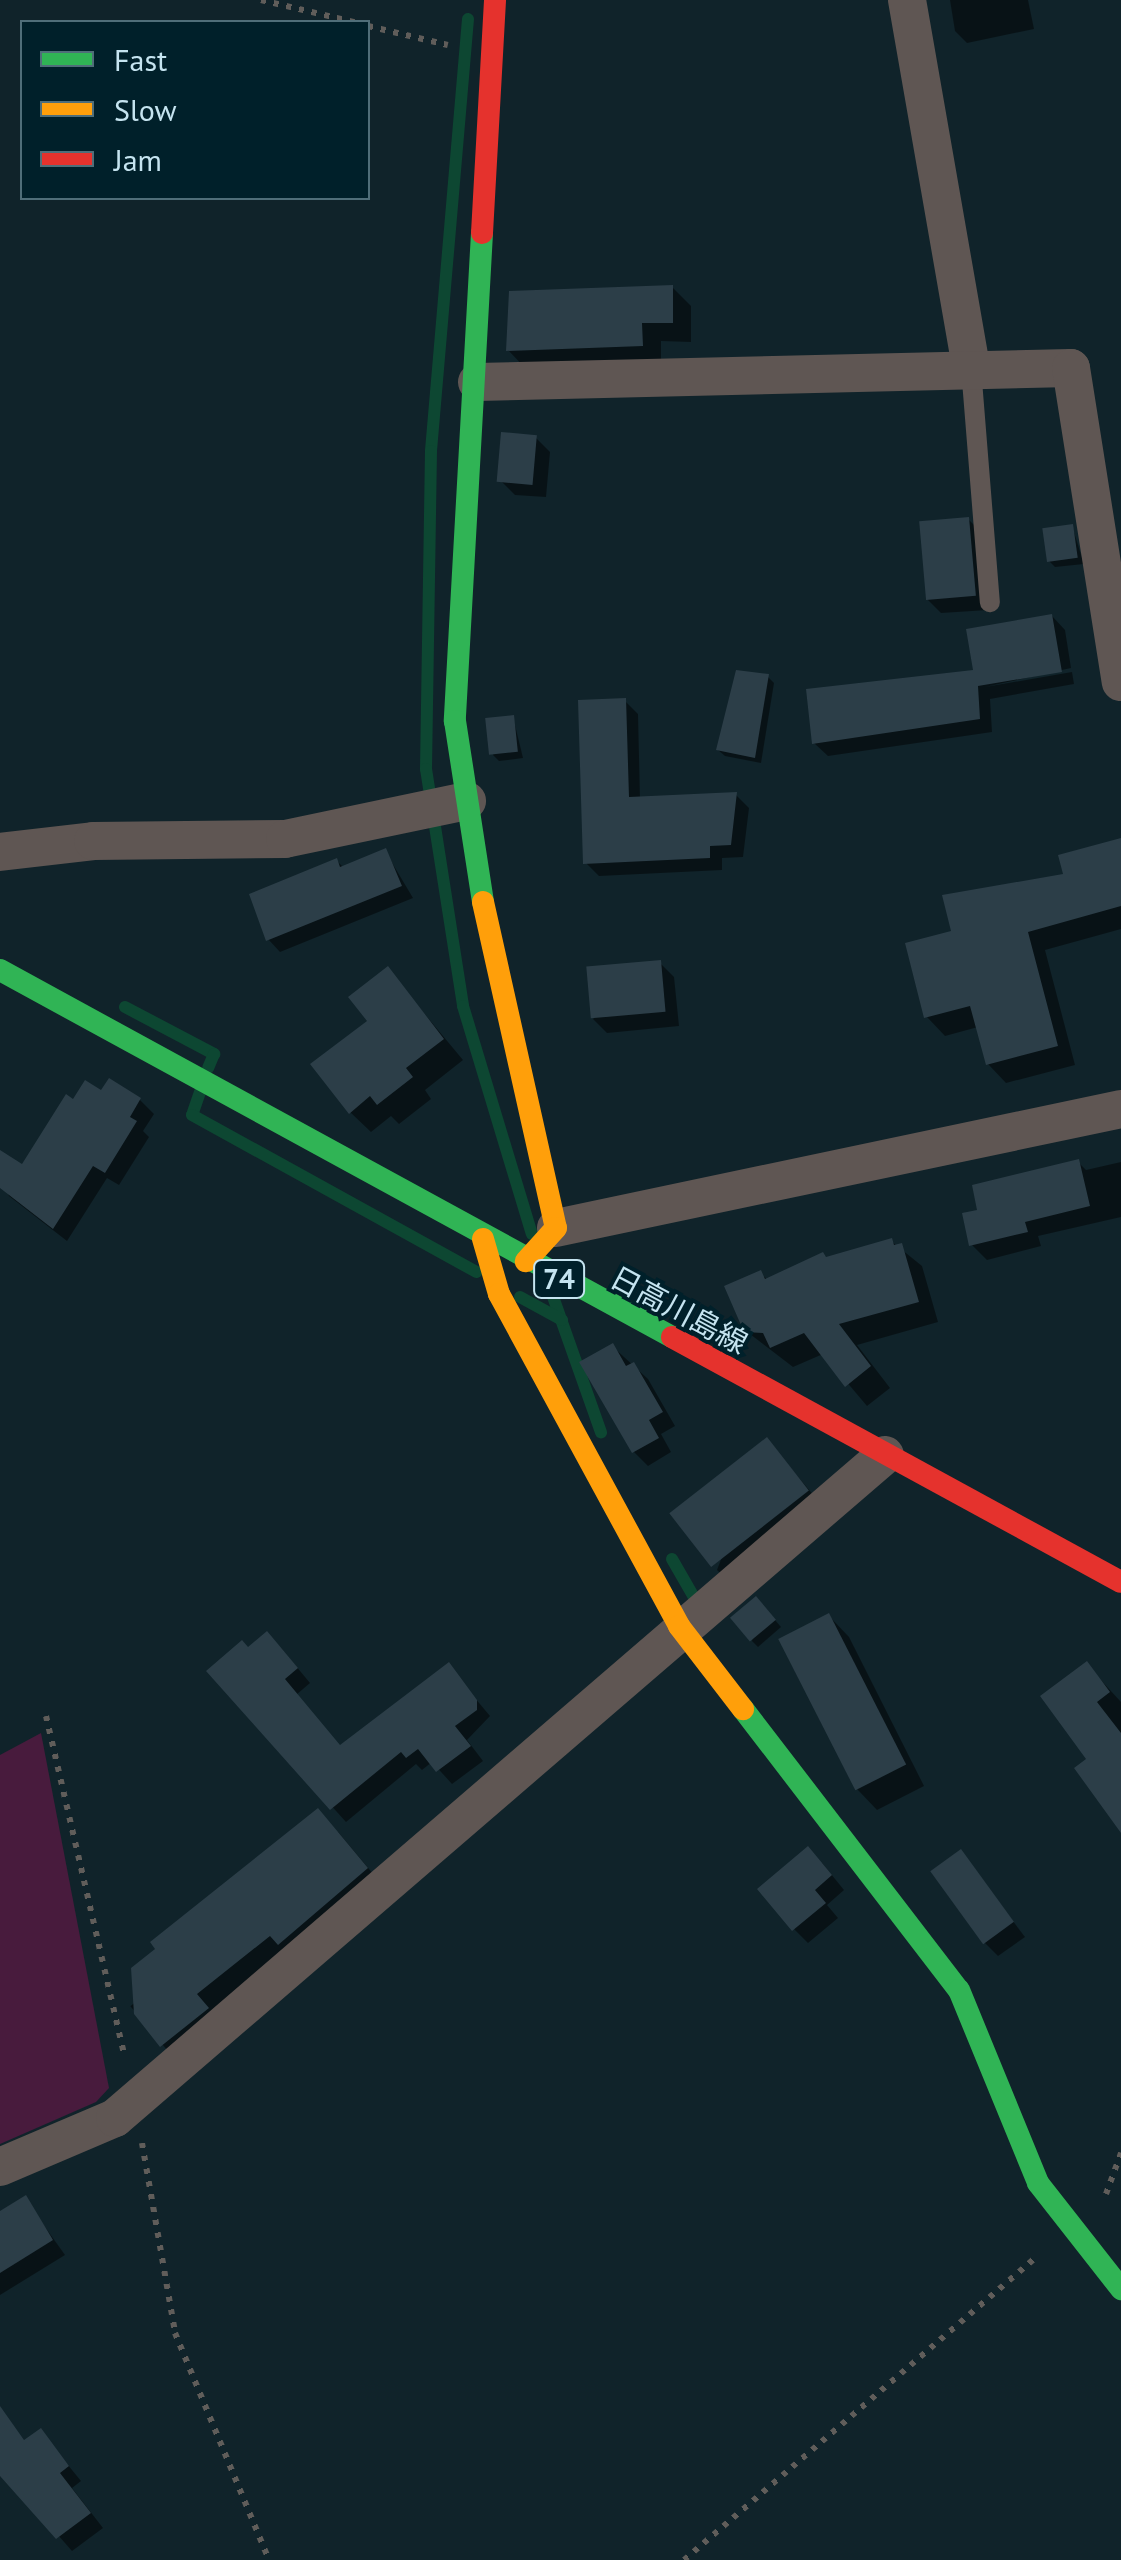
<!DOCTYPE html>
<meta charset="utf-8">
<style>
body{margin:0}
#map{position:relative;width:1121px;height:2560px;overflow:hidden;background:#10232a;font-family:"PT Sans","Noto Sans JP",sans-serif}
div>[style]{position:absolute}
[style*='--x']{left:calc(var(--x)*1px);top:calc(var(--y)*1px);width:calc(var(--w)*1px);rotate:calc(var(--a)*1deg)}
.green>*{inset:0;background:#481b3d}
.shadow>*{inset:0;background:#0007;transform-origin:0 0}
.stream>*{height:12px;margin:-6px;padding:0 6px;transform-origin:6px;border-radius:6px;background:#0d4732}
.building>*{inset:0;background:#2c3e48;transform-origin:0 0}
.path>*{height:6px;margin-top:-3px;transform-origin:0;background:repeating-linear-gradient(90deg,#605d5a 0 5px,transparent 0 13px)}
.lane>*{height:20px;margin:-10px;padding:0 10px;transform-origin:10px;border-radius:10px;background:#5f5653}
.street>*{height:38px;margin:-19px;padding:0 19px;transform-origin:19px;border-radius:19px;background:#5f5653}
.fast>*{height:22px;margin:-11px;padding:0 11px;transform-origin:11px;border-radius:11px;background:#30b455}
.slow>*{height:22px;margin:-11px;padding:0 11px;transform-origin:11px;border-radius:11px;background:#ff9f0a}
.jam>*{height:22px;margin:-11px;padding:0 11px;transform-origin:11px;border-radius:11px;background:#e5322d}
span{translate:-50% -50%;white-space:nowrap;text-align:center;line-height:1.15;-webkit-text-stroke:8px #00202a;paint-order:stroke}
.shield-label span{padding:2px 8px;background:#00202a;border:2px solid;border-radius:8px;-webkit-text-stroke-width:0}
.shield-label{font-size:28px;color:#c5e4f0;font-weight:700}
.street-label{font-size:30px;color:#c5e4f0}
.legend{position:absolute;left:20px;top:20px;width:350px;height:180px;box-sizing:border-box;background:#00202a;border:2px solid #4f6e79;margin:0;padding:12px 18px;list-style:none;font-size:30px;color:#c5e4f0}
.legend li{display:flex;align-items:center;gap:20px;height:50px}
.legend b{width:50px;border:2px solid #4f6e79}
</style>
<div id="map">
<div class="green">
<i style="clip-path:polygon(41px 1733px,109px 2088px,96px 2102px,0 2144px,0 1755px)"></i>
</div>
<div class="shadow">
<i style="clip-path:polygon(950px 0,1028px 0,1034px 29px,967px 43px,955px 31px)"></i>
<i style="clip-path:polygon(672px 287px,691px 306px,691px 342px,661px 341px,661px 365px,527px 370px,508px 350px)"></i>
<i style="clip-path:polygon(536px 438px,550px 452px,546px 497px,515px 495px,501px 481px)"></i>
<i style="clip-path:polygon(968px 519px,982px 533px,988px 610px,941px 613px,927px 599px)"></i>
<i style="clip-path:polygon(1072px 526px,1084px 564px,1055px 567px,1049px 561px)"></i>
<i style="clip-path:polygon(1052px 616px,1065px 630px,1071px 668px,985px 687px,1072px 672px,1074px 684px,990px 699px,992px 732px,828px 756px,814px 743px,976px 673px)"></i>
<i style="clip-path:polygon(768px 677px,774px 683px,761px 763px,725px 756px,718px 750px)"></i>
<i style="clip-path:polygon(625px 701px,638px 714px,640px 799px,736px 795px,749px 808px,743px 857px,722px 858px,722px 870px,599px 876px,586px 863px)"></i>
<i style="clip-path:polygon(513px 717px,523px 758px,499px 761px,493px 755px)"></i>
<i style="clip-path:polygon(1121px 847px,1121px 929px,1045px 950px,1075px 1065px,1006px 1083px,988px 1064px,978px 1027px,945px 1036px,927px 1017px,954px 933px)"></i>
<i style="clip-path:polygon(385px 851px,413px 898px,280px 952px,268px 939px,337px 861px,344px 868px)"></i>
<i style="clip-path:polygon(660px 963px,674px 977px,679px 1026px,607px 1033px,593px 1019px)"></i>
<i style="clip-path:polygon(388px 970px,463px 1060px,425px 1090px,431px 1099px,399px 1124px,391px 1116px,371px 1132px,350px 1112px)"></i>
<i style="clip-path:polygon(102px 1094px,140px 1100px,154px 1114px,143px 1131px,149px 1137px,119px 1185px,107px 1178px,67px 1241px,9px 1196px,0 1175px,23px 1168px,74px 1102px)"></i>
<i style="clip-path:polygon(1078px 1162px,1086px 1170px,1121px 1162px,1121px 1217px,1038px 1236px,1041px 1246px,987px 1260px,972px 1245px,980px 1212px)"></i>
<i style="clip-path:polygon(891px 1241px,922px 1266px,938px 1322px,857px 1345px,890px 1388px,867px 1406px,823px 1354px,793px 1367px,746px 1331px,760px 1273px,768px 1280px)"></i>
<i style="clip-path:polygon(612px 1346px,648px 1379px,675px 1426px,661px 1434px,671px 1452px,648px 1466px,634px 1452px)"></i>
<i style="clip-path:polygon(767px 1440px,826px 1510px,736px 1588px,717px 1570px)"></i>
<i style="clip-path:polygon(762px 1605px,781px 1627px,758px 1647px,752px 1641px)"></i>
<i style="clip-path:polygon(829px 1616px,849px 1637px,924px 1786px,877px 1810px,857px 1789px)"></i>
<i style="clip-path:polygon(281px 1648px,310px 1683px,296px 1695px,341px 1748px,448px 1666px,490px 1716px,467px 1740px,483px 1761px,452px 1784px,432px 1762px,422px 1770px,416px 1764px,346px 1822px,210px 1671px,248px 1650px)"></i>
<i style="clip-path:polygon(1087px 1665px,1121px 1702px,1121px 1829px)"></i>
<i style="left:338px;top:1832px;width:76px;height:271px;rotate:50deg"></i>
<i style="clip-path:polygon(961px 1853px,1025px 1937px,998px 1956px,984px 1942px)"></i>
<i style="clip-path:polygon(822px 1863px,844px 1890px,827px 1905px,838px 1918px,808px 1943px,794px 1929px)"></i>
<i style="clip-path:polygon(25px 2199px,65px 2255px,0 2295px,0 2214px)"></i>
<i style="clip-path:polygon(41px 2432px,81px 2481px,72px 2488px,103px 2528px,72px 2551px,0 2469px,0 2442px,26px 2442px)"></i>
</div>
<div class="stream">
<i style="--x:468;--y:19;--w:434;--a:94.9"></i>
<i style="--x:431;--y:451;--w:318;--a:90.9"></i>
<i style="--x:426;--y:769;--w:240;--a:81.1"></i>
<i style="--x:463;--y:1006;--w:238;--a:73.2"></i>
<i style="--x:125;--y:1007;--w:101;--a:27.8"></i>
<i style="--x:214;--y:1054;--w:15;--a:113"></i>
<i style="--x:200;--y:1092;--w:24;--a:109"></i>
<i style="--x:192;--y:1115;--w:325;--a:28.9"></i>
<i style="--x:551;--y:1291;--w:150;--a:70.5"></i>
<i style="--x:520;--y:1297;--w:48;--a:28.7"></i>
<i style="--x:672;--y:1559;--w:54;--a:60.1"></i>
</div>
<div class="building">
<i style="clip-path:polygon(673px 285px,673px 323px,642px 323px,643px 346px,506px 351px,509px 291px)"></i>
<i style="left:501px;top:432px;width:36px;height:50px;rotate:5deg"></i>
<i style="left:969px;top:517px;width:79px;height:50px;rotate:85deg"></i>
<i style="left:1073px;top:524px;width:34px;height:31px;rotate:82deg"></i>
<i style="clip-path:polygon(1052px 614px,1062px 672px,978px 686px,980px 719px,812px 744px,806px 689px,973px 670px,966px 629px)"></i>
<i style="clip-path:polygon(736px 670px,769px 674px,755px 758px,716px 750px)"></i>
<i style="clip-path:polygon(626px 698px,629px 797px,737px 792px,731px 845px,710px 846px,710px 858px,583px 864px,578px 700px)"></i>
<i style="left:514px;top:715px;width:37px;height:29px;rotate:84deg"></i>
<i style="clip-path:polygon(1121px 838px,1121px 906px,1028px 932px,1058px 1046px,986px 1065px,970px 1006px,924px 1018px,905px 943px,951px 931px,942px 895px,1063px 874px,1058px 855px)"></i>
<i style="clip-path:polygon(386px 848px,402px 886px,266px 941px,249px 894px,337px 858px,340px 867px)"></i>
<i style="left:661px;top:960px;width:52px;height:75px;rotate:85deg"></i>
<i style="clip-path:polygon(388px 966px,444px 1039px,406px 1068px,413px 1077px,377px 1105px,370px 1096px,349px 1114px,310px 1064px,367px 1021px,348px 997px)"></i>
<i style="clip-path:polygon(109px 1078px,141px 1098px,130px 1117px,137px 1121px,105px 1173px,93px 1166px,53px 1229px,0 1188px,0 1150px,22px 1164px,66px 1094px,73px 1099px,85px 1080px,101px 1090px)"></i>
<i style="clip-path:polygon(1079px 1159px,1090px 1206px,1025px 1222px,1028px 1232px,969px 1246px,962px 1213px,977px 1210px,972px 1185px)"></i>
<i style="clip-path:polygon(892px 1238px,894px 1245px,902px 1243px,919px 1302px,839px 1324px,871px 1366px,845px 1387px,804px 1333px,770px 1348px,763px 1333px,744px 1332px,724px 1286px,761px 1270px,765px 1279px,823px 1252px,826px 1257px)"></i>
<i style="clip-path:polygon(613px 1343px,626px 1366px,634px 1362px,663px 1412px,649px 1420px,659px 1438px,632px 1453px,579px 1362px)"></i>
<i style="left:767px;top:1437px;width:68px;height:124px;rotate:52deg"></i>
<i style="left:756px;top:1596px;width:31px;height:34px;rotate:50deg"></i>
<i style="left:829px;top:1613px;width:170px;height:57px;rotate:63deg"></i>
<i style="clip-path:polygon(267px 1631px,298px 1668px,285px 1679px,340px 1745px,449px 1662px,477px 1700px,477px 1710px,455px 1726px,471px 1746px,436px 1772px,418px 1749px,406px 1758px,401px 1752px,330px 1810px,206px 1671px,242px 1640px,248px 1647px)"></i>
<i style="clip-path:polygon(1087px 1661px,1110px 1692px,1097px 1702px,1121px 1733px,1121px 1833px,1074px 1768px,1086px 1759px,1040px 1696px)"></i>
<i style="clip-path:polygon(318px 1808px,368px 1868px,278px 1945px,270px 1936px,197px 1994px,209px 2008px,160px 2047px,134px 2014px,131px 1968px,155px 1949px,150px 1942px)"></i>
<i style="clip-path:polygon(808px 1846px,832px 1875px,815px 1890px,826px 1903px,792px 1931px,757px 1889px)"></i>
<i style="left:961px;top:1849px;width:90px;height:38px;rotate:54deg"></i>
<i style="clip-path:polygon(26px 2195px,53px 2240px,0 2273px,0 2211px)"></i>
<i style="clip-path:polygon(0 2406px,24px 2440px,41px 2428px,69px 2466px,60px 2473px,91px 2513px,56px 2539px,0 2476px)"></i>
</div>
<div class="path">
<i style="--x:261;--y:0;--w:96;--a:13.3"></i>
<i style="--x:368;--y:26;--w:82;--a:13.4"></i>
<i style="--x:46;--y:1716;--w:350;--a:77"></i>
<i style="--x:142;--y:2143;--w:193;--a:80.1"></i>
<i style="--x:175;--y:2333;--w:246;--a:67.5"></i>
<i style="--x:1106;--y:2194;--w:44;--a:-69.9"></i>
<i style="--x:684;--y:2560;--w:466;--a:-40.7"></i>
</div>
<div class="lane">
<i style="--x:971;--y:368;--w:235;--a:85.4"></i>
</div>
<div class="street">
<i style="--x:907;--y:0;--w:374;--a:80.1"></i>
<i style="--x:477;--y:382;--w:594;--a:-1.35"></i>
<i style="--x:1071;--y:368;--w:318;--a:81"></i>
<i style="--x:0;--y:852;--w:94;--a:-6.7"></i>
<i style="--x:93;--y:841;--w:192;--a:-0.6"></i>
<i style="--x:285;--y:839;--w:186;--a:-11.8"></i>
<i style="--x:556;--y:1228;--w:577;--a:-11.89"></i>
<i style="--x:0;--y:2167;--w:125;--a:-23.1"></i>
<i style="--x:115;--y:2118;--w:1016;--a:-40.73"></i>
</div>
<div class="fast">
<i style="--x:482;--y:233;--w:489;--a:93.2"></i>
<i style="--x:455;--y:721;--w:183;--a:81.2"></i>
<i style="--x:0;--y:970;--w:766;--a:28.64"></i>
<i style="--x:743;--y:1709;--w:354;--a:52.5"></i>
<i style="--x:959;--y:1990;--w:209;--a:67.7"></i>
<i style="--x:1038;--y:2183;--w:135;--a:51.9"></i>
</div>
<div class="slow">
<i style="--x:483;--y:902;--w:334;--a:77.4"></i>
<i style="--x:556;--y:1228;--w:45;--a:132.3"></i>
<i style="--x:483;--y:1239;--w:57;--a:73.8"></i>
<i style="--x:499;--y:1294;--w:378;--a:61.5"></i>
<i style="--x:679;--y:1626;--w:105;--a:52.4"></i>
</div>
<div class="jam">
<i style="--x:482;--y:233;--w:233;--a:-86.8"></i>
<i style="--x:672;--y:1337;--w:511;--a:28.62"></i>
</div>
<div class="shield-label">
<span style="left:559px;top:1279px">74</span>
</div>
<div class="street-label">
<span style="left:679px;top:1310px;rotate:28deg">日高川島線</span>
</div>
<ul class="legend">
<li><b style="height:12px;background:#30b455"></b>Fast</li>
<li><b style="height:12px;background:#ff9f0a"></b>Slow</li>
<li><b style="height:12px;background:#e5322d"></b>Jam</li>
</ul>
</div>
